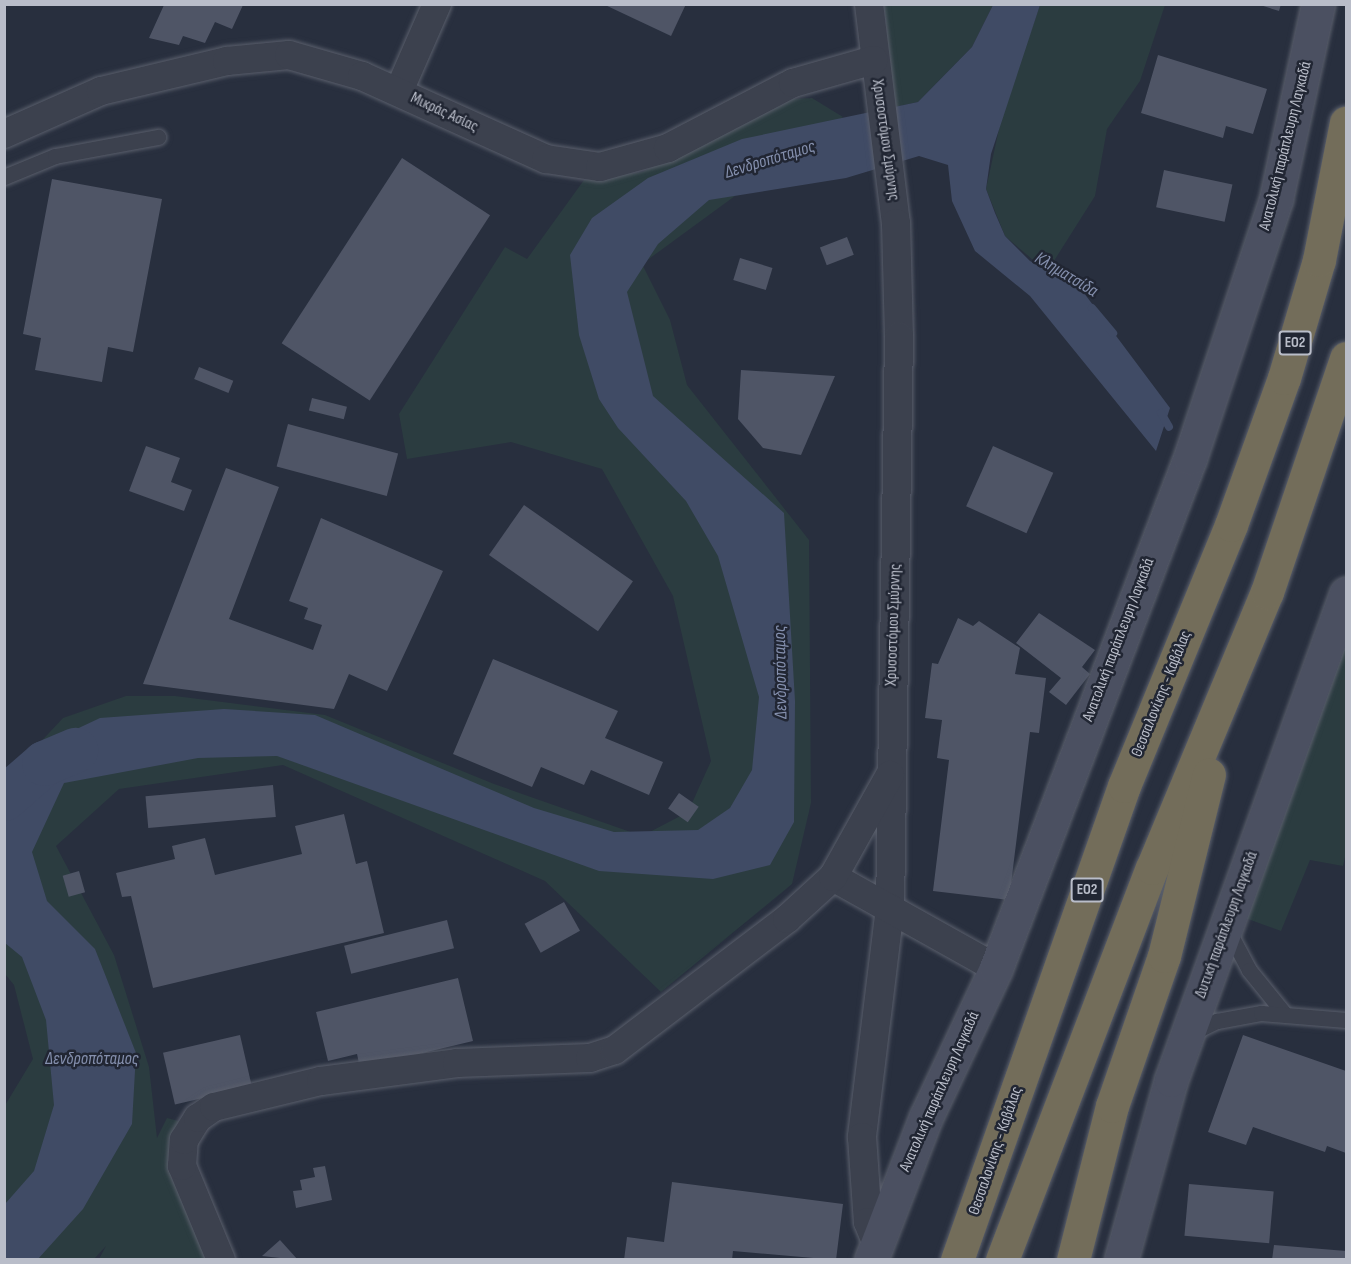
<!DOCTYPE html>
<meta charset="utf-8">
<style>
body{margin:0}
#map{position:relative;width:1351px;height:1264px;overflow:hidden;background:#282f3e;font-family:"Sofia Sans Condensed",sans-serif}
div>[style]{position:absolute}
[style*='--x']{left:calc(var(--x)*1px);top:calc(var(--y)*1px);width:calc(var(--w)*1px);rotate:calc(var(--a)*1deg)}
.green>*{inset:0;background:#2b3c40}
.water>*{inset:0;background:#404b65}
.stream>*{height:8px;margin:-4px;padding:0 4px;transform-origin:4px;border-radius:4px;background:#404b65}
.river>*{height:45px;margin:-22.5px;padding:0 22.5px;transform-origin:22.5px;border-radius:22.5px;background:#404b65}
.building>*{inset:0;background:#4f5566;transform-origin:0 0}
.roads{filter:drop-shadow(0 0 2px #5a5f6c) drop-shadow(0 0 2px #5a5f6c)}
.lane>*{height:15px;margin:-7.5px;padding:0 7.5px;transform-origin:7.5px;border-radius:7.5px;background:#3c414e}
.street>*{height:28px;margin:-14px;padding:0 14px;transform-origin:14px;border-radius:14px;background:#3c414e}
.secondary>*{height:33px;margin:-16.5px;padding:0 16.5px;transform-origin:16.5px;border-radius:16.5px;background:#4b5061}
.highway>*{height:33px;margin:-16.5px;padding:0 16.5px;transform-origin:16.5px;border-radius:16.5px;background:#736d5a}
span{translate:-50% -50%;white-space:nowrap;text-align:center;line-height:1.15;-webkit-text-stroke:5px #212633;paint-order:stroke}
.shield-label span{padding:2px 4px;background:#212633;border:2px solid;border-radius:4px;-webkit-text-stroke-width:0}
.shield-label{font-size:15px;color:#b9bdc9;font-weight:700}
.street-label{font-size:16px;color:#b9bdc9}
.water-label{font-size:18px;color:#848fad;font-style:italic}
.frame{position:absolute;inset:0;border:6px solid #b9bdc9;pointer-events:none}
</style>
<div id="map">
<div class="green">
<i style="clip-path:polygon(884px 5px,993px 5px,972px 47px,918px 102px,895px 107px)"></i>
<i style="clip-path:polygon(1040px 5px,1165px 5px,1140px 81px,1107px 129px,1095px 196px,1047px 272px,1005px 236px,986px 189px,1002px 115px)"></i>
<i style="clip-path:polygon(812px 98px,843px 117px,642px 264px,670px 320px,687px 385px,809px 540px,811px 803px,792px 884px,661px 992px,545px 881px,283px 765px,119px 789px,56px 846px,114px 955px,149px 1067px,157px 1138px,167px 1118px,182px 1122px,184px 1204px,207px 1259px,99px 1259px,106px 1246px,94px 1259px,5px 1259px,4px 1107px,33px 1059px,14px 985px,5px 974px,5px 780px,63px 718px,126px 696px,175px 696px,325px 715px,494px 784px,642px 836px,688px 812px,711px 761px,673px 596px,602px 469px,511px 442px,407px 459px,399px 414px,505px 247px,527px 259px,584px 180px,642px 172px,792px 99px)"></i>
<i style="clip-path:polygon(1346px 640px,1346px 853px,1343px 866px,1310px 860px,1281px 931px,1245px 918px)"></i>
</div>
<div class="water">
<i style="clip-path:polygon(993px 5px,1040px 5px,991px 154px,986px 189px,995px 213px,1005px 236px,1030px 261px,1081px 289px,1170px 408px,1156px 451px,1030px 296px,975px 251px,952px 201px,948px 165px,919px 156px,846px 178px,709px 200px,658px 244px,627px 292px,653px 396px,784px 513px,795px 701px,794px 822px,770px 865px,713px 879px,599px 871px,277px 756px,198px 758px,64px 783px,32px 852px,47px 901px,95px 949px,136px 1053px,132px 1124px,83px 1209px,38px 1259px,5px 1260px,5px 1204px,34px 1171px,54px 1105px,46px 1020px,22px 957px,5px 943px,5px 806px,49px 742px,100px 718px,224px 709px,315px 715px,534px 808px,614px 832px,698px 830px,730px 808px,752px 770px,759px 697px,718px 556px,686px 501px,618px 428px,599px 399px,579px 335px,570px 255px,592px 218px,648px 178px,742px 139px,918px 102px,972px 47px)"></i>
</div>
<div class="stream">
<i style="--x:1092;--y:308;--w:33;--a:50"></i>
<i style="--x:1161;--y:413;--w:16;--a:60"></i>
</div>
<div class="river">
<i style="--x:4;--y:798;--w:53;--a:-41.2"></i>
<i style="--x:44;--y:763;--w:34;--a:-23"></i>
</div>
<div class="building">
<i style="clip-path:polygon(603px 4px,686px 4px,671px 36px)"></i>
<i style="clip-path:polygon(1257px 4px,1281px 4px,1279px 11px)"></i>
<i style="clip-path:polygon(164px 5px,243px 5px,232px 29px,215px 22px,205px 43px,183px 36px,179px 45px,149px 38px)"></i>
<i style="clip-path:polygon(1158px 55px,1267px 89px,1253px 134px,1226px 126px,1223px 138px,1141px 113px)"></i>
<i style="left:402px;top:158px;width:105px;height:221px;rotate:33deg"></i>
<i style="left:1164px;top:170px;width:70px;height:38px;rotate:12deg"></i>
<i style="clip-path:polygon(52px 179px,162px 199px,133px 352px,108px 347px,102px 382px,35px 370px,41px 338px,23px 334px)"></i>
<i style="left:847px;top:237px;width:19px;height:29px;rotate:69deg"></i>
<i style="left:740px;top:258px;width:34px;height:23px;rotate:17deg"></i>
<i style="left:199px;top:367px;width:37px;height:13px;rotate:22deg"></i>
<i style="clip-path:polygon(741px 370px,835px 376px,801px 455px,763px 448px,738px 419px)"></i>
<i style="left:312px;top:398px;width:36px;height:13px;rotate:14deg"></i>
<i style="left:288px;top:424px;width:114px;height:44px;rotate:15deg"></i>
<i style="clip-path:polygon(146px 446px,180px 458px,171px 482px,192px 490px,184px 511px,129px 491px)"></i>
<i style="left:993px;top:446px;width:66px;height:66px;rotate:24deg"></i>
<i style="clip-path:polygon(226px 468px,279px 487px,229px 619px,313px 650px,322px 625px,304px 619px,308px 608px,289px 601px,321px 518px,443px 571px,387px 691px,349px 674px,334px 709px,143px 684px)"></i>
<i style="left:524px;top:505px;width:133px;height:61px;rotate:35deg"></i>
<i style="clip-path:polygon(1039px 613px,1095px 650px,1082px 667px,1090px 674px,1066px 705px,1049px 692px,1061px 678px,1016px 643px)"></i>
<i style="clip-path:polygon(958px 618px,973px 626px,979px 621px,1020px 648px,1015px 674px,1046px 678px,1039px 733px,1030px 732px,1009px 900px,933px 891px,949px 760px,937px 758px,942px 720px,925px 718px,932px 663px,938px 664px)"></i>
<i style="clip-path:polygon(493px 659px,618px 711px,605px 738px,663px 762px,649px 795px,591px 770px,584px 785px,541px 767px,532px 787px,453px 754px)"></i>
<i style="left:273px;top:785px;width:32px;height:128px;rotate:85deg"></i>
<i style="left:679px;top:793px;width:24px;height:19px;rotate:35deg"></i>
<i style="clip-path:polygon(344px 814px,356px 864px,367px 861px,384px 933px,153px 988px,131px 896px,122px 897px,116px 873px,175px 859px,172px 846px,205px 838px,215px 875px,302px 854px,295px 826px)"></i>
<i style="left:79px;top:871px;width:22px;height:17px;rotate:74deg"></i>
<i style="left:564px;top:902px;width:33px;height:45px;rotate:61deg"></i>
<i style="left:447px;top:920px;width:29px;height:106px;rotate:76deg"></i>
<i style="clip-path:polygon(458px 978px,473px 1041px,360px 1068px,357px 1054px,328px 1061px,316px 1012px)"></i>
<i style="left:240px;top:1035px;width:53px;height:79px;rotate:77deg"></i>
<i style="clip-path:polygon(1243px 1035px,1346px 1071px,1346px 1153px,1327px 1146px,1325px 1152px,1253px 1127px,1246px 1145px,1208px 1132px)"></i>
<i style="clip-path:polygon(325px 1166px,332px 1200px,296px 1208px,293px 1191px,302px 1190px,300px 1180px,315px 1177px,313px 1168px)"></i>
<i style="clip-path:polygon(672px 1182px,843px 1204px,836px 1260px,733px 1251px,732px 1260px,624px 1260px,627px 1237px,664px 1242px)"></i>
<i style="left:1189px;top:1184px;width:85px;height:52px;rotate:5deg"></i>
<i style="clip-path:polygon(280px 1240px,298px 1260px,262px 1256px)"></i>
<i style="clip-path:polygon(1274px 1245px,1346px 1251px,1346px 1260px,1272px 1260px)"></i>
</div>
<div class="roads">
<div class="lane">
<i style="--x:4;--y:177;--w:55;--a:-22.4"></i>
<i style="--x:55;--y:156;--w:105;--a:-10.5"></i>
<i style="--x:1229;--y:932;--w:43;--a:62.2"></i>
<i style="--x:1249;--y:970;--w:55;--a:50.9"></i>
<i style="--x:1190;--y:1034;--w:30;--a:-26"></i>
<i style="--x:1217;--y:1021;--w:45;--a:-10.3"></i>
<i style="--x:1261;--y:1013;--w:85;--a:4.7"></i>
</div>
<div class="street">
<i style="--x:869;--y:4;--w:221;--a:83"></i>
<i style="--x:896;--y:223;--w:113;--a:88.5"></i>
<i style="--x:899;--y:336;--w:572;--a:90.9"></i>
<i style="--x:890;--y:908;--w:231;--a:97"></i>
<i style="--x:862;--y:1137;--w:85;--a:86"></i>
<i style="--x:868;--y:1222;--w:24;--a:68"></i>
<i style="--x:399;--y:91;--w:95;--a:-66.4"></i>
<i style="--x:4;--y:134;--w:106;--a:-23.9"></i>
<i style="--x:101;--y:91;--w:130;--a:-13.4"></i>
<i style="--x:227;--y:61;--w:62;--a:-5.5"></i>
<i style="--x:289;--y:55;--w:76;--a:16"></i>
<i style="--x:362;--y:76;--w:202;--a:24.3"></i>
<i style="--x:546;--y:159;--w:55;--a:8.4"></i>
<i style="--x:600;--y:167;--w:71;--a:-15.6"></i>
<i style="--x:668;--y:148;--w:141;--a:-27.5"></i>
<i style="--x:793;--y:83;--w:84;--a:-15.9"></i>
<i style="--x:833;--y:877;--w:187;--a:29.2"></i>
<i style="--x:221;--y:1260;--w:102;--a:-112.5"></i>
<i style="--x:182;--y:1166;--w:26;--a:-86"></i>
<i style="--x:184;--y:1140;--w:26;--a:-58"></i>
<i style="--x:198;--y:1118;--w:19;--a:-35"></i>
<i style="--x:214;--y:1107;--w:110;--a:-13.7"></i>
<i style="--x:321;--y:1081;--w:137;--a:-7.5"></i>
<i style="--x:457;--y:1063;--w:133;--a:-2.2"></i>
<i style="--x:590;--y:1058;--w:26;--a:-18"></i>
<i style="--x:615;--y:1050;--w:216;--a:-37.3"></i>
<i style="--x:787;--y:919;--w:62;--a:-42.4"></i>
<i style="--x:833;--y:877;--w:117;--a:-60.8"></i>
</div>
<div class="secondary">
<i style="--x:871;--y:1260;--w:153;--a:-69"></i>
<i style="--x:926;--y:1117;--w:165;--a:-64.8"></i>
<i style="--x:996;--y:968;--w:546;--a:-69.17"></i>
<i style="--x:1190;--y:458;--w:273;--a:-71.6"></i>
<i style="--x:1276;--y:199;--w:199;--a:-77.8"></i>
<i style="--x:1121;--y:1260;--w:187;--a:-74.5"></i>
<i style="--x:1171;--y:1080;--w:517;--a:-70.2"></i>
</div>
<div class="highway">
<i style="--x:957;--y:1260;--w:503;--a:-70.59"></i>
<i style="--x:1124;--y:786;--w:282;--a:-67.7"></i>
<i style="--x:1231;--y:525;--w:156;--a:-70.2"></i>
<i style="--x:1284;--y:378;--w:123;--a:-73.5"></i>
<i style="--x:1319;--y:260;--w:140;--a:-78.9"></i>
<i style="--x:1002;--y:1260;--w:420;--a:-69.1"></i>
<i style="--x:1152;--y:868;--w:299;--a:-67.4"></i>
<i style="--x:1267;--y:592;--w:247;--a:-71.3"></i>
<i style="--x:1073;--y:1260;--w:159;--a:-75.8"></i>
<i style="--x:1112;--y:1106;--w:159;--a:-70.9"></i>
<i style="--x:1164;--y:956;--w:187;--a:-76.1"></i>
</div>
</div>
<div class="shield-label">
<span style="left:1295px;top:343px">ΕΟ2</span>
<span style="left:1087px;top:890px">ΕΟ2</span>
</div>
<div class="street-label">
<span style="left:444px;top:113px;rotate:25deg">Μικράς Ασίας</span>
<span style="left:885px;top:140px;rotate:82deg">Χρυσοστόμου Σμύρνης</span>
<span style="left:1286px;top:146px;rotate:-76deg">Ανατολική παράπλευρη Λαγκαδά</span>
<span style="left:894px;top:625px;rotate:-88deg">Χρυσοστόμου Σμύρνης</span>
<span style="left:1119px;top:640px;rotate:-69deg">Ανατολική παράπλευρη Λαγκαδά</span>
<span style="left:1162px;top:694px;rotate:-68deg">Θεσσαλονίκης - Καβάλας</span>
<span style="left:1227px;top:925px;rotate:-70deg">Δυτική παράπλευρη Λαγκαδά</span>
<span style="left:940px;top:1092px;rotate:-66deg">Ανατολική παράπλευρη Λαγκαδά</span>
<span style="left:996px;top:1151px;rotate:-71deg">Θεσσαλονίκης - Καβάλας</span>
</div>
<div class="water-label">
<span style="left:770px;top:160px;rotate:-17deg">Δενδροπόταμος</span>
<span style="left:1066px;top:275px;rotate:31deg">Κληματσίδα</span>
<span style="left:781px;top:672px;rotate:-91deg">Δενδροπόταμος</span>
<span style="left:92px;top:1059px">Δενδροπόταμος</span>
</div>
<div class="frame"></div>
</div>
